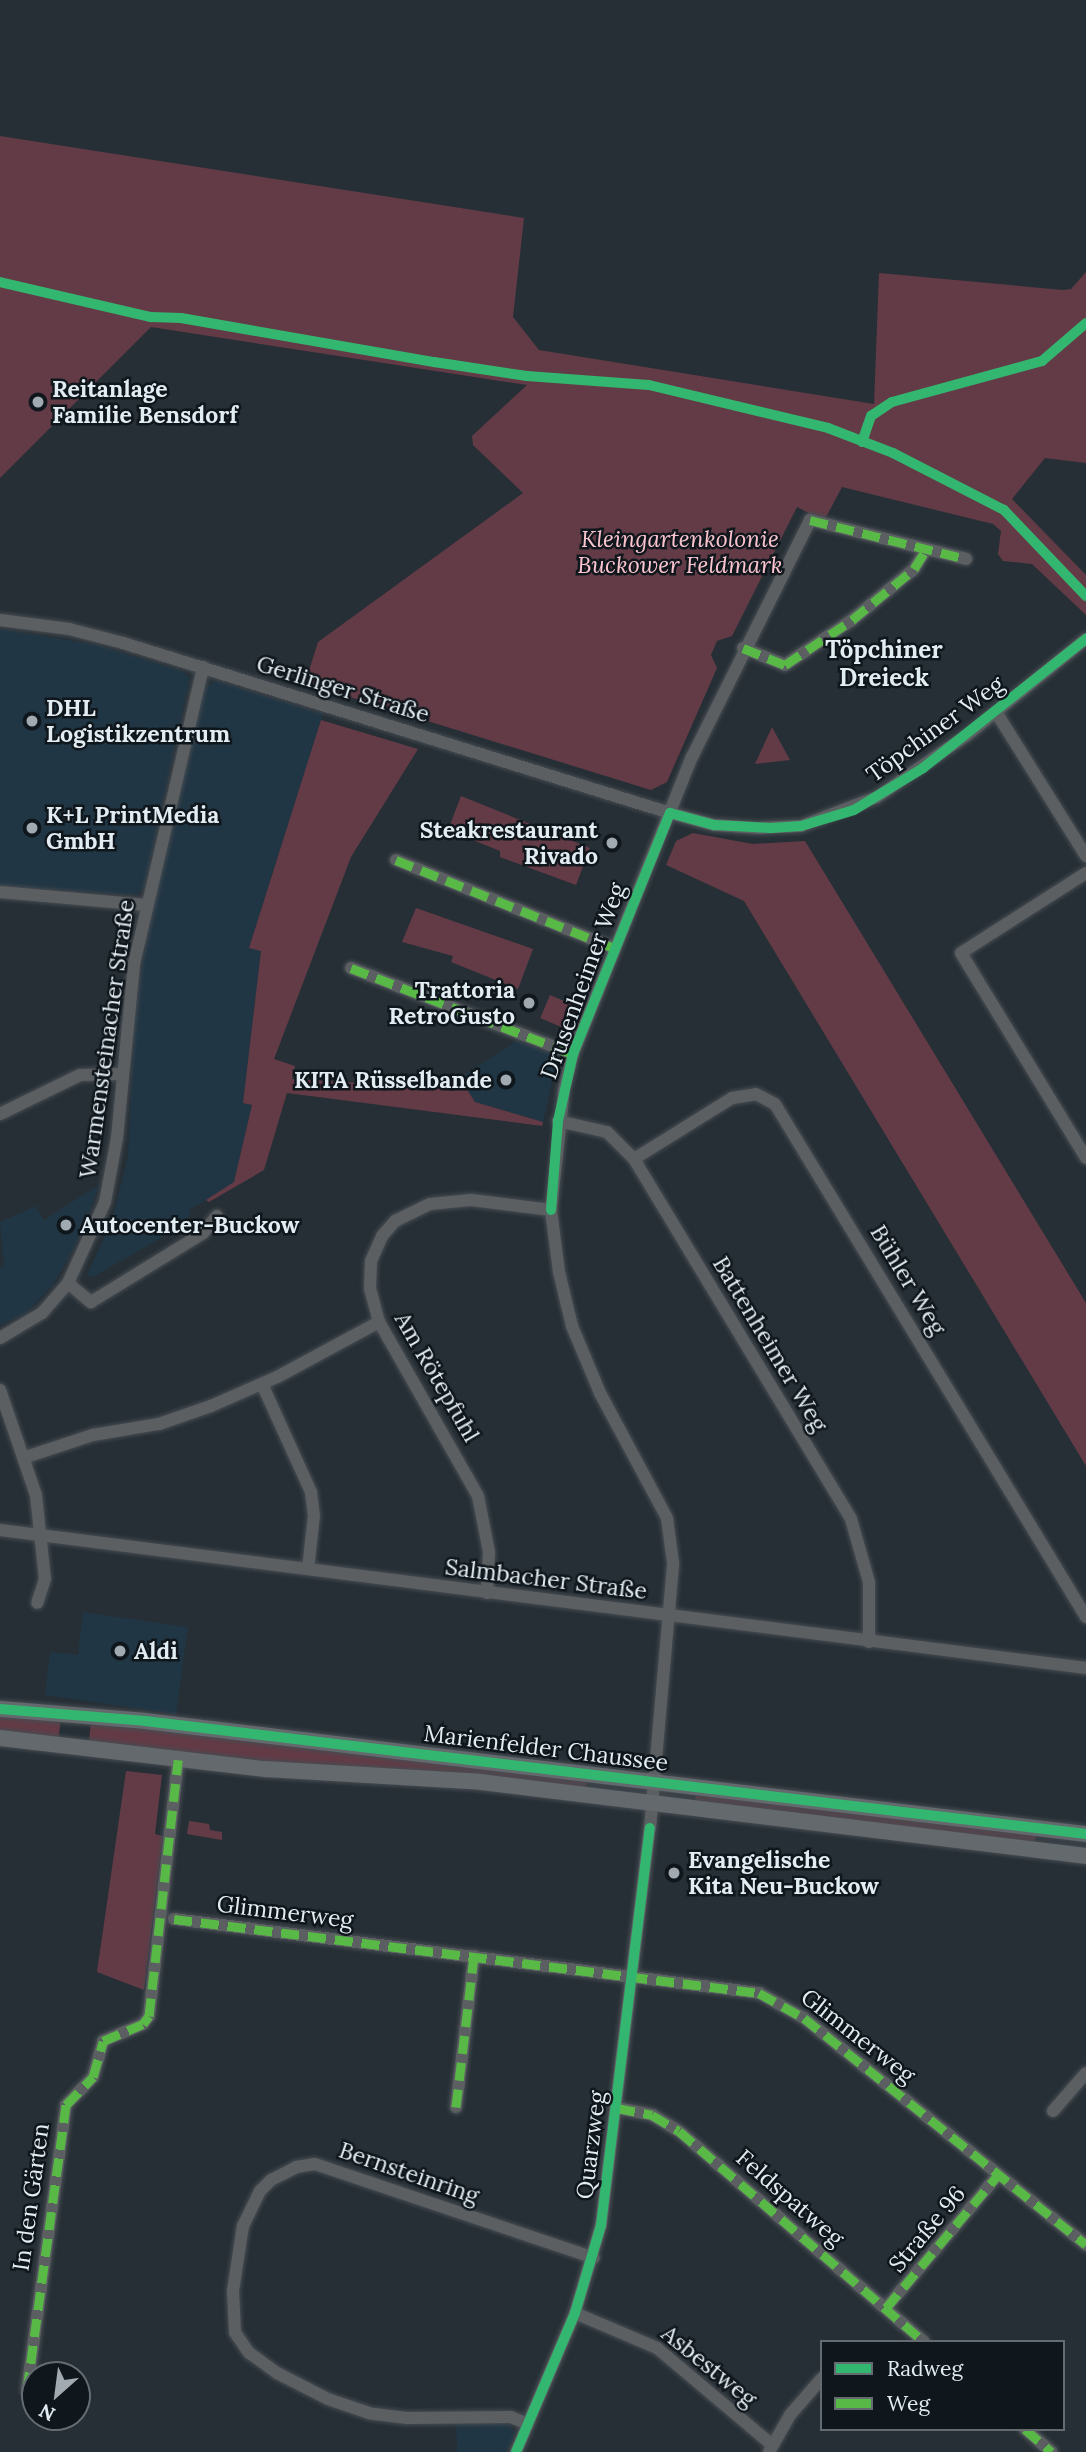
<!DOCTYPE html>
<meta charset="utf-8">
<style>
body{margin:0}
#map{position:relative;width:1086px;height:2452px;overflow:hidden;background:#262f35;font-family:Lora,serif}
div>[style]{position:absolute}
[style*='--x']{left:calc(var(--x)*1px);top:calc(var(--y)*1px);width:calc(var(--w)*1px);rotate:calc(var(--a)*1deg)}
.built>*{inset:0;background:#213644}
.green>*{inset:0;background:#633b46;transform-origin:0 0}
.roads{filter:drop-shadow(0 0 2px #464c52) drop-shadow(0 0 2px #464c52)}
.minor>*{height:12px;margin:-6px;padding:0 6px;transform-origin:6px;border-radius:6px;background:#5c5f62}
.major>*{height:16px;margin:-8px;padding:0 8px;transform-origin:8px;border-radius:8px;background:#63696c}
.quiet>*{height:9px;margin-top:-4.5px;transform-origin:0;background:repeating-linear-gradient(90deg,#58b947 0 18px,transparent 0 27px)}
.cycleway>*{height:10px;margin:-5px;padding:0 5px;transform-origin:5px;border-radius:5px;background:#33b770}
.dots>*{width:19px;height:19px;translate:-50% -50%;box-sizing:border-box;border:4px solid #10171c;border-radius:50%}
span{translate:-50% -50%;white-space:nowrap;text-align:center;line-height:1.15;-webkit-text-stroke:5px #10171c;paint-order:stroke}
.poi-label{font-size:23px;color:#e2ecf3;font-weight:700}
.left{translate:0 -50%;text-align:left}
.right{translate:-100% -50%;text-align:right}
.park-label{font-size:23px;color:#fbc4cf;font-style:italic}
.street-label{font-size:23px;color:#e2ecf3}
.neighbourhood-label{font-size:24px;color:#e2ecf3;font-weight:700}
.legend{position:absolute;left:820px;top:2340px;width:245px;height:91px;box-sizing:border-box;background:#10171c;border:2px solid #646c72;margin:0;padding:9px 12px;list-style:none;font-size:21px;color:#e2ecf3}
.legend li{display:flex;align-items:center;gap:14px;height:35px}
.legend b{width:35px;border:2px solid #646c72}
.north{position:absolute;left:21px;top:2361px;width:70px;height:70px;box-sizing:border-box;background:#10171c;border:2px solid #646c72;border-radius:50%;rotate:208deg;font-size:19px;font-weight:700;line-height:28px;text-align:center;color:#e2ecf3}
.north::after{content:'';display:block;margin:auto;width:24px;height:32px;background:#a0aab0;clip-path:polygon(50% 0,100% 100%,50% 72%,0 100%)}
</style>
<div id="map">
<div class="built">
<i style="clip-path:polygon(0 629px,97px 645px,182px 671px,190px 678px,144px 887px,137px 895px,0 886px)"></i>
<i style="clip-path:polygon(217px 681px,323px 714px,249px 947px,261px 950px,243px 1103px,252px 1105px,234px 1183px,189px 1210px,191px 1215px,159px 1239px,93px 1277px,87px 1275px,112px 1220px,128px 1156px,135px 1007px,150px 920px,203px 688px)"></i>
<i style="clip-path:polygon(518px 1040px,558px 1056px,543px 1122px,475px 1102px,459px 1078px)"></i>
<i style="clip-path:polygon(99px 1185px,84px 1230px,53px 1285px,26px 1313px,0 1325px,0 1268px,4px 1266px,0 1222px,36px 1206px,44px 1220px)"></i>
<i style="clip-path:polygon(83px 1612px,188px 1627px,176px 1714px,45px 1695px,50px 1652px,78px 1655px)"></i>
<i style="clip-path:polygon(456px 2423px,509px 2423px,515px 2433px,507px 2452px,457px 2452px)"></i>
</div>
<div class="green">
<i style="clip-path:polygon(0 136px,524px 218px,513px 317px,539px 350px,874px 404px,879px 273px,1063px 290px,1071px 289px,1086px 272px,1086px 463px,1045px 458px,1012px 499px,1086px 575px,1086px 615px,1032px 564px,1003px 561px,998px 554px,1001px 531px,993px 524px,842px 487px,824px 521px,797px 507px,732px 636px,717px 641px,711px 655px,717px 668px,667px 782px,651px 790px,305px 683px,318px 642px,523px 493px,473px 445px,472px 436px,527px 385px,151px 327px,0 478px)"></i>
<i style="clip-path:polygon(321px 720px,418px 749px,351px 857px,274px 1059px,295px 1066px,292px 1079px,412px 1086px,432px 1084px,456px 1073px,475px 1102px,543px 1122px,542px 1126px,287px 1093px,264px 1170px,209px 1202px,206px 1200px,234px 1182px,252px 1105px,243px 1103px,261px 951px,249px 948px)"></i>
<i style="clip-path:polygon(772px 727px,790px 760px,755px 764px)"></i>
<i style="clip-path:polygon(461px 796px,590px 848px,576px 885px,500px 857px,500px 851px,448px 830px)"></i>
<i style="clip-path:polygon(693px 833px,753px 844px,805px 841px,1086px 1303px,1086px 1466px,744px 901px,666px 865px,676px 841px)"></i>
<i style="clip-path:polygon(416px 908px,533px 949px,518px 989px,451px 962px,453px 956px,402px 942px)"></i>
<i style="left:550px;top:995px;width:28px;height:25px;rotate:23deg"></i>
<i style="left:0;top:1714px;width:61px;height:16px;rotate:7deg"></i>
<i style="clip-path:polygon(91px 1722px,588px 1781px,585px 1787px,469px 1773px,276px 1762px,89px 1741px)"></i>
<i style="clip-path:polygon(126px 1771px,162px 1775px,155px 1834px,163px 1836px,144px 1990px,97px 1972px)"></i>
<i style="clip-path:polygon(696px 1796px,742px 1798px,1037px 1835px,1033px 1843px,695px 1801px)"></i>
<i style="clip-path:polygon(189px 1821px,209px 1824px,210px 1830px,222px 1832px,222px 1840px,187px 1834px)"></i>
</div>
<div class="roads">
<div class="minor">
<i style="--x:0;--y:620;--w:70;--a:7.4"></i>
<i style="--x:69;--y:629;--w:56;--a:14.5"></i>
<i style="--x:123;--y:643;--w:573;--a:17.26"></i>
<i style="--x:670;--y:813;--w:46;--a:15.3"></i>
<i style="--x:714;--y:825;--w:44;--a:3.9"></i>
<i style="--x:758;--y:828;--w:43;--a:-2.7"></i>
<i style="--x:801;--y:826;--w:81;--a:-20.9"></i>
<i style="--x:877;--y:797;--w:109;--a:-34.6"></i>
<i style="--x:967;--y:735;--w:153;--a:-38.9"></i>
<i style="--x:743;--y:648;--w:45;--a:22"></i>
<i style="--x:785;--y:665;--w:81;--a:-33.9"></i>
<i style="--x:852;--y:620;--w:80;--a:-39.4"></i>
<i style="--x:914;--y:569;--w:22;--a:-58"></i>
<i style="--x:996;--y:712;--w:170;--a:58"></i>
<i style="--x:396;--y:860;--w:235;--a:22"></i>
<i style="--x:1086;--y:873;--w:148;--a:147.4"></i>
<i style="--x:961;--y:953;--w:240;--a:58.6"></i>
<i style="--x:0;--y:892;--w:146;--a:5.1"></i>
<i style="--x:351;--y:968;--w:238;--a:21.2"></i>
<i style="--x:0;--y:1114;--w:89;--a:-26"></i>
<i style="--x:80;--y:1075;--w:42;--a:-1.4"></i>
<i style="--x:558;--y:1121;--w:50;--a:12.7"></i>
<i style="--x:607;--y:1132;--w:38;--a:45"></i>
<i style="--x:634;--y:1159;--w:420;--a:58.9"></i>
<i style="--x:851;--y:1519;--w:66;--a:74.1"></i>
<i style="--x:869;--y:1582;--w:60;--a:90"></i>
<i style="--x:634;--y:1159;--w:115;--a:-31.9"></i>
<i style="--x:732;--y:1098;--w:24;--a:-9"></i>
<i style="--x:756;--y:1094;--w:21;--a:28"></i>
<i style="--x:775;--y:1104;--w:600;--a:58.77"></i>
<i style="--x:68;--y:1283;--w:30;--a:40"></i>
<i style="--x:91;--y:1302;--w:132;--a:-31.6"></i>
<i style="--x:203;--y:1233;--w:22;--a:-51"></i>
<i style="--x:0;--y:1338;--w:49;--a:-30.8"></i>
<i style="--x:42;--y:1313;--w:40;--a:-49"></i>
<i style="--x:68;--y:1283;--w:89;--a:-65.4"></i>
<i style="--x:105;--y:1202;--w:65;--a:-79.4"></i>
<i style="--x:117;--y:1138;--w:175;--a:-84.4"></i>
<i style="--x:134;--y:964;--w:305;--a:-76.9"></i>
<i style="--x:262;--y:1384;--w:119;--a:65.6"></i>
<i style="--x:311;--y:1492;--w:23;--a:83"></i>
<i style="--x:314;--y:1515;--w:54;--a:96.3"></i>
<i style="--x:0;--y:1390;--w:111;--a:71.1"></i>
<i style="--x:36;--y:1495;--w:84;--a:83.9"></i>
<i style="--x:45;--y:1579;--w:25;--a:108"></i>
<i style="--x:26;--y:1457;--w:71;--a:-18.2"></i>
<i style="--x:93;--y:1435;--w:67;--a:-9.5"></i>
<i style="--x:159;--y:1424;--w:55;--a:-19.1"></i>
<i style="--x:211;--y:1406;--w:74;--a:-23.8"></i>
<i style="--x:279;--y:1376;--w:114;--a:-28.4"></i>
<i style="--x:0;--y:1530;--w:1095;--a:7.24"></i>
<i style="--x:487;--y:1593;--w:41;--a:-87.2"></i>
<i style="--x:489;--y:1552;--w:57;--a:-101.1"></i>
<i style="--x:478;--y:1496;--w:200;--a:-119.6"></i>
<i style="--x:379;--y:1322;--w:34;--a:-105"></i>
<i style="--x:370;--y:1289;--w:28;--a:-88"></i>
<i style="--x:371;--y:1261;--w:27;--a:-66"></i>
<i style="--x:382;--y:1236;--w:20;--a:-49"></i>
<i style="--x:395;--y:1221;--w:39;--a:-26"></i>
<i style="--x:430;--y:1204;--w:41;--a:-5.6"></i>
<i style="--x:471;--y:1200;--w:81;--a:7.1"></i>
<i style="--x:174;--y:1919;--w:590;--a:7.21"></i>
<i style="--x:759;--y:1993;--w:51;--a:29.1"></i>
<i style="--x:804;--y:2018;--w:362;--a:38.8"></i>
<i style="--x:456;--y:2107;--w:152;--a:-83.2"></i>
<i style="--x:617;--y:2108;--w:36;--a:11"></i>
<i style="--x:652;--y:2115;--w:31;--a:31"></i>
<i style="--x:679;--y:2131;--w:323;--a:40.7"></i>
<i style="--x:1053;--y:2111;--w:50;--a:-49"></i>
<i style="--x:886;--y:2308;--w:174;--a:-49.9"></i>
<i style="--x:575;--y:2313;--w:89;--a:23.1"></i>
<i style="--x:657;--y:2348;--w:150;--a:40.1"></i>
<i style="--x:27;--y:2390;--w:288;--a:-82.2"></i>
<i style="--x:66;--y:2105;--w:39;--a:-46"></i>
<i style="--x:93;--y:2077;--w:37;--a:-74"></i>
<i style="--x:103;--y:2041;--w:43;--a:-23"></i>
<i style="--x:143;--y:2024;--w:10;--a:-53"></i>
<i style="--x:149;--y:2016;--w:258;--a:-83.5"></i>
<i style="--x:528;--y:2424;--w:18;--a:-158"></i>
<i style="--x:511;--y:2417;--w:104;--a:179.4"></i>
<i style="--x:407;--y:2418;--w:38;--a:-173"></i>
<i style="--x:369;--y:2413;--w:43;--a:-161.1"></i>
<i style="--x:328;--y:2399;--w:57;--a:-153"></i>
<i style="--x:277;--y:2373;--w:34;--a:-144"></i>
<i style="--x:249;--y:2353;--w:25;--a:-124"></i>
<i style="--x:235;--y:2332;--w:41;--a:-92.8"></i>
<i style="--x:233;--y:2291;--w:66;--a:-81.3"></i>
<i style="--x:243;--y:2226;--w:39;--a:-64"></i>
<i style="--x:260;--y:2191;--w:16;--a:-45"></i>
<i style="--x:271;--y:2180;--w:28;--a:-27"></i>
<i style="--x:296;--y:2167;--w:19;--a:-9"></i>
<i style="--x:315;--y:2164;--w:294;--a:18.6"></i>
<i style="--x:1025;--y:2429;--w:35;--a:41"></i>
<i style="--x:516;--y:2452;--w:151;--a:-67"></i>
<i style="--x:575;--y:2313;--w:92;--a:-73.5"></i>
<i style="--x:601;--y:2225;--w:400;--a:-83"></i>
<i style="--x:650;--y:1828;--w:266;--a:-85"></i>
<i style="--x:673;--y:1563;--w:45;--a:-97.6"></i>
<i style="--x:667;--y:1518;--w:142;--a:-118.2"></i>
<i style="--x:600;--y:1393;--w:73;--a:-112.7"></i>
<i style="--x:572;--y:1326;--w:56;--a:-103.5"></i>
<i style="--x:559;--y:1272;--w:63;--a:-97.4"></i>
<i style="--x:551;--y:1210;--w:121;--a:-83.8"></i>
<i style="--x:564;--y:1090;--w:37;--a:-76"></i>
<i style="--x:573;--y:1054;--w:320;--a:-68.2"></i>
<i style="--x:692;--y:757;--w:265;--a:-63.5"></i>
<i style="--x:810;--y:520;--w:161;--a:14"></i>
<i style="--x:769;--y:2452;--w:43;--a:-60.4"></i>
<i style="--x:790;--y:2415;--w:49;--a:-49.1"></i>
</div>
<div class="major">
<i style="--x:0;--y:1709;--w:145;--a:4.7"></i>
<i style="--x:145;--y:1721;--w:948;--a:6.85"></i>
<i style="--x:0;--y:1738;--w:267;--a:6.7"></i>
<i style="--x:265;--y:1769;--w:216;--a:3.4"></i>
<i style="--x:481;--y:1782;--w:610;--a:6.97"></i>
</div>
</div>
<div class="quiet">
<i style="--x:810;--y:520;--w:161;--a:14"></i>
<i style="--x:743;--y:648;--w:45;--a:22"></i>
<i style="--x:785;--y:665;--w:81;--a:-33.9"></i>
<i style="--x:852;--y:620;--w:80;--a:-39.4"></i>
<i style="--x:914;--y:569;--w:22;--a:-58"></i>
<i style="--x:396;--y:860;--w:235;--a:22"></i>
<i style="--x:351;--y:968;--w:238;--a:21.2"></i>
<i style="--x:174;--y:1919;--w:590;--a:7.21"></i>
<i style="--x:759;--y:1993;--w:51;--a:29.1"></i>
<i style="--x:804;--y:2018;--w:362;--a:38.8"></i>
<i style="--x:456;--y:2107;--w:152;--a:-83.2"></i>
<i style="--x:617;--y:2108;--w:36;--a:11"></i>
<i style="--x:652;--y:2115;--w:31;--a:31"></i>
<i style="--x:679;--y:2131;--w:323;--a:40.7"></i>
<i style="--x:886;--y:2308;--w:174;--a:-49.9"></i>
<i style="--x:27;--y:2390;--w:288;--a:-82.2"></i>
<i style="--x:66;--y:2105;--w:39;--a:-46"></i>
<i style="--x:93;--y:2077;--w:37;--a:-74"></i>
<i style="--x:103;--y:2041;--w:43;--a:-23"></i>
<i style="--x:143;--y:2024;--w:10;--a:-53"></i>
<i style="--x:149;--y:2016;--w:258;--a:-83.5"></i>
<i style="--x:1025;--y:2429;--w:35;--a:41"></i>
</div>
<div class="cycleway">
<i style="--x:0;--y:282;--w:155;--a:13.1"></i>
<i style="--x:151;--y:317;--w:30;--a:2"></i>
<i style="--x:181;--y:318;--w:257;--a:9.9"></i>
<i style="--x:434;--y:362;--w:94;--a:8.6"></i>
<i style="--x:527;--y:376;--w:122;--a:4.2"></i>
<i style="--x:649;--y:385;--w:184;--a:13.5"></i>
<i style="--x:828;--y:428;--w:70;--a:21"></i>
<i style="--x:893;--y:453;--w:125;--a:27.2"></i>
<i style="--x:1004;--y:510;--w:119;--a:46.4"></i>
<i style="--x:862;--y:442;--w:28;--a:-71"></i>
<i style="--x:871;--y:416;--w:25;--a:-34"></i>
<i style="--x:892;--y:402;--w:156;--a:-15.3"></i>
<i style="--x:1042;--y:361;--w:58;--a:-40.8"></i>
<i style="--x:551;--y:1210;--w:89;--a:-85.5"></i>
<i style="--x:558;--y:1121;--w:69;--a:-77.4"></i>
<i style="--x:573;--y:1054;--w:260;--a:-68.1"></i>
<i style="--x:670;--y:813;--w:46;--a:15.3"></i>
<i style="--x:714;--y:825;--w:57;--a:3"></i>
<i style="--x:771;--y:828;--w:30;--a:-4"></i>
<i style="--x:801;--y:826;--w:55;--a:-16.8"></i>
<i style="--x:854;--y:810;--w:81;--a:-31.3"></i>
<i style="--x:923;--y:768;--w:208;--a:-38.4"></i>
<i style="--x:0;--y:1709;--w:145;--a:4.7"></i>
<i style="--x:145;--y:1721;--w:948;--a:6.85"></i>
<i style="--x:516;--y:2452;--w:151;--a:-67"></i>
<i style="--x:575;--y:2313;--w:92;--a:-73.5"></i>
<i style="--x:601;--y:2225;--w:400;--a:-83"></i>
</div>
<div class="dots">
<i style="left:38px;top:402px;background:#a0aab0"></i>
<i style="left:32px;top:721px;background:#a0aab0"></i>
<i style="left:32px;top:828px;background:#a0aab0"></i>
<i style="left:612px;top:843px;background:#a0aab0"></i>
<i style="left:529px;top:1003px;background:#a0aab0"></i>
<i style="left:506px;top:1080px;background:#a0aab0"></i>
<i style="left:66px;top:1225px;background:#a0aab0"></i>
<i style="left:120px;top:1651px;background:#a0aab0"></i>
<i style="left:674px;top:1873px;background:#a0aab0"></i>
</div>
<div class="poi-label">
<span class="left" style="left:52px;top:402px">Reitanlage<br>Familie Bensdorf</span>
<span class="left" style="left:46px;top:721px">DHL<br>Logistikzentrum</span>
<span class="left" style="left:46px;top:828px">K+L PrintMedia<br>GmbH</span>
<span class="right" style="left:598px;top:843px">Steakrestaurant<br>Rivado</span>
<span class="right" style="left:515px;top:1003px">Trattoria<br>RetroGusto</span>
<span class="right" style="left:492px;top:1080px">KITA Rüsselbande</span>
<span class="left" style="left:80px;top:1225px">Autocenter-Buckow</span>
<span class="left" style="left:134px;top:1651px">Aldi</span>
<span class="left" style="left:688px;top:1873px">Evangelische<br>Kita Neu-Buckow</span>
</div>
<div class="park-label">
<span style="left:680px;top:552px">Kleingartenkolonie<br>Buckower Feldmark</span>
</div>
<div class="street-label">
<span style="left:343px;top:689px;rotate:17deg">Gerlinger Straße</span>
<span style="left:935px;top:729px;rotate:-36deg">Töpchiner Weg</span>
<span style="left:583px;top:981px;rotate:-70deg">Drusenheimer Weg</span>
<span style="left:107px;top:1039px;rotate:-82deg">Warmensteinacher Straße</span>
<span style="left:908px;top:1280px;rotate:59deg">Bühler Weg</span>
<span style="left:770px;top:1344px;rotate:59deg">Battenheimer Weg</span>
<span style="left:437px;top:1377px;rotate:60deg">Am Rötepfuhl</span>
<span style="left:546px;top:1579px;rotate:7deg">Salmbacher Straße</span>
<span style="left:546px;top:1748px;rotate:7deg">Marienfelder Chaussee</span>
<span style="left:285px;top:1912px;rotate:7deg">Glimmerweg</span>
<span style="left:858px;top:2036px;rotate:38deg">Glimmerweg</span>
<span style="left:591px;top:2145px;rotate:-83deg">Quarzweg</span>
<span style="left:409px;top:2173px;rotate:19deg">Bernsteinring</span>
<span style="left:31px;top:2197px;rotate:-82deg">In den Gärten</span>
<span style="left:790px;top:2198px;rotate:41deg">Feldspatweg</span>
<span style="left:927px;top:2229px;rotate:-50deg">Straße 96</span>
<span style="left:709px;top:2366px;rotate:39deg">Asbestweg</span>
</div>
<div class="neighbourhood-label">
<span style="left:884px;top:664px">Töpchiner<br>Dreieck</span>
</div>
<ul class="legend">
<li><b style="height:9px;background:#33b770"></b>Radweg</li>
<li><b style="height:9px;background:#58b947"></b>Weg</li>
</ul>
<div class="north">N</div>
</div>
